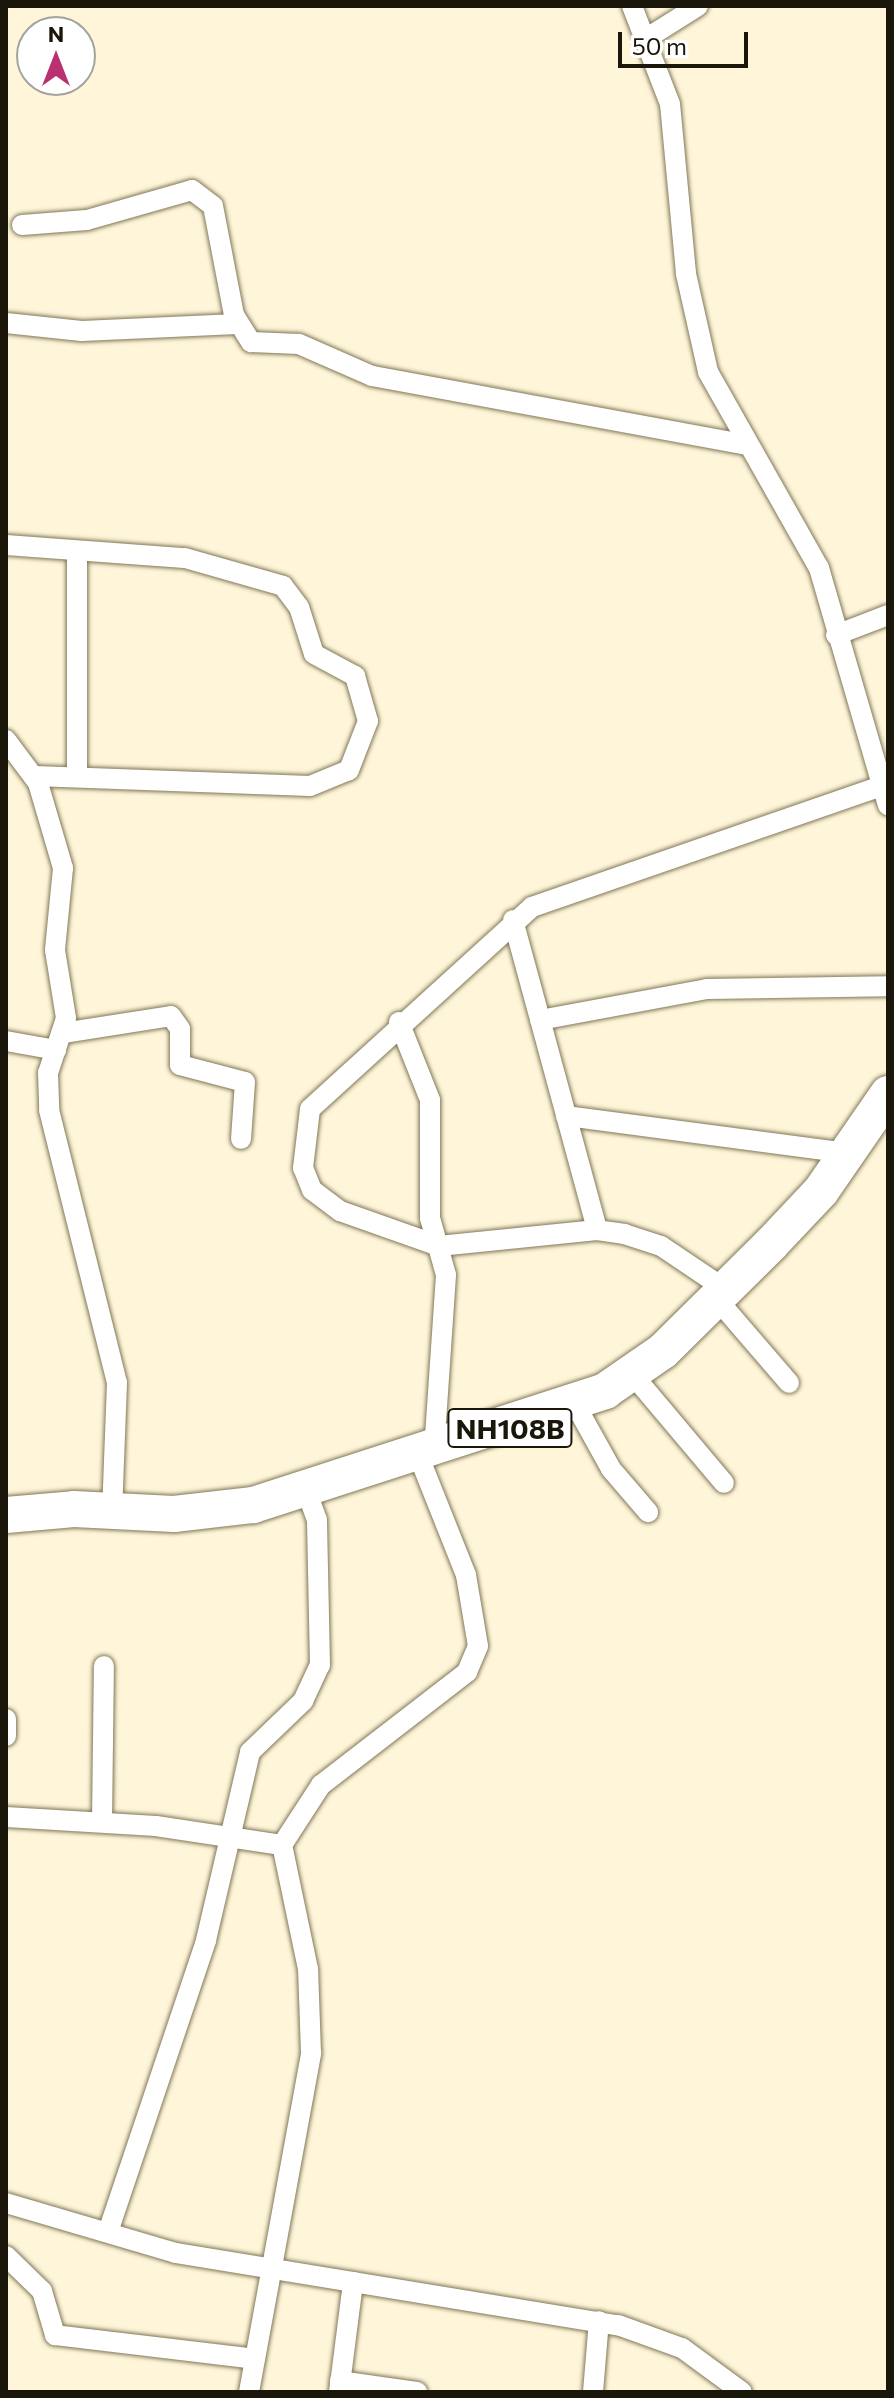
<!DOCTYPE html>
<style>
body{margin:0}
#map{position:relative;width:894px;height:2398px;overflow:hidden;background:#fff6da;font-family:Commissioner,sans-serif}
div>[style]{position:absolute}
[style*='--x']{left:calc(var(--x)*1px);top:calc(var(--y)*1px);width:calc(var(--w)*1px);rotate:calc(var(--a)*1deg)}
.roads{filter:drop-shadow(0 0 2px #817757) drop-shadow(0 0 2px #817757)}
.street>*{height:20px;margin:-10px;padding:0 10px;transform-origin:10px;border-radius:10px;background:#fff}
.highway>*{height:36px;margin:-18px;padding:0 18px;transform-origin:18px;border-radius:18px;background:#fff}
span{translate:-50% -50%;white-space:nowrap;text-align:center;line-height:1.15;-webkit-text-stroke:6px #fff;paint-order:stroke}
.shield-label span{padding:2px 6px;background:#fff;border:2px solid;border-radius:6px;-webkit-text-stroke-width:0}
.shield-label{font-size:28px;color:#1a1609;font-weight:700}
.frame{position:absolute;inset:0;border:8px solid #1a1609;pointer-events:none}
.north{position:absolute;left:16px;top:16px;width:80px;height:80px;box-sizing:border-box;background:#fff;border:2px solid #a3a29d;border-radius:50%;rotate:0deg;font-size:22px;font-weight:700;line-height:32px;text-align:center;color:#1a1609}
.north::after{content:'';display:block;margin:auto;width:28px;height:36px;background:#b93171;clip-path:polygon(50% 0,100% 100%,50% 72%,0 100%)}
.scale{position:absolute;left:618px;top:32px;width:130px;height:36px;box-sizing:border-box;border:4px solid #1a1609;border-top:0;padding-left:10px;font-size:24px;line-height:28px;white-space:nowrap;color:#1a1609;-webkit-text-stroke:6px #fff;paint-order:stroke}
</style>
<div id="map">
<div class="roads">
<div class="street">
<i style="--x:632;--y:6;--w:105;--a:68.8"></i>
<i style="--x:670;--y:104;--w:171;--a:84.6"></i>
<i style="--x:686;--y:274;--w:100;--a:77.3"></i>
<i style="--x:708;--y:372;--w:225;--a:60.5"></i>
<i style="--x:819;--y:568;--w:247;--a:73.8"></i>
<i style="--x:647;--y:38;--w:60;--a:-32.1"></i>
<i style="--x:22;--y:225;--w:65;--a:-4.4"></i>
<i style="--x:87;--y:220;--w:109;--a:-15.9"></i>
<i style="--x:192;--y:190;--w:26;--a:37"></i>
<i style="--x:213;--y:206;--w:111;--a:79.1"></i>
<i style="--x:234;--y:315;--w:32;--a:58"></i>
<i style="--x:251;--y:342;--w:48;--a:2.4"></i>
<i style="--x:299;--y:344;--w:80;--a:23.7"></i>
<i style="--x:372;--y:376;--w:381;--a:10.4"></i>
<i style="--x:6;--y:323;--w:76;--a:6"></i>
<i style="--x:82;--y:331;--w:155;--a:-2.6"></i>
<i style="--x:6;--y:545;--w:179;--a:4.2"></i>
<i style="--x:185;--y:558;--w:102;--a:15.9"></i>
<i style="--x:283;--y:586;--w:26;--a:53"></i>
<i style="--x:299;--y:607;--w:49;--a:72.3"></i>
<i style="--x:314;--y:654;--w:47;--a:28.2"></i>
<i style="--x:355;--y:676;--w:47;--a:73.9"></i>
<i style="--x:368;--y:721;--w:53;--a:111.2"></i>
<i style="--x:349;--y:770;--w:42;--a:157.7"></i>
<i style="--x:310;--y:786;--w:276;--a:-177.9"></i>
<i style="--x:836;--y:635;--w:56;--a:-21"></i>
<i style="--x:6;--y:740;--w:54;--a:53.3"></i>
<i style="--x:38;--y:783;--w:89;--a:73.6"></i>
<i style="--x:63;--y:868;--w:82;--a:95.6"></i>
<i style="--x:55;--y:950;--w:69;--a:80.8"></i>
<i style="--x:66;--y:1018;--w:58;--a:108.1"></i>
<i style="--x:48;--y:1073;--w:37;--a:88"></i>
<i style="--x:49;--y:1110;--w:281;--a:76"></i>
<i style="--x:117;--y:1383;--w:129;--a:92.2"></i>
<i style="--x:77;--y:777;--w:224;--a:-90"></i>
<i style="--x:513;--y:920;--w:321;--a:74.8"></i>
<i style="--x:540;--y:1020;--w:170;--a:-10.5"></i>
<i style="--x:707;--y:989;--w:181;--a:-0.9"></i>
<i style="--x:399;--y:1022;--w:84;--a:68.3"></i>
<i style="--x:430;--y:1100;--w:118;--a:90"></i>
<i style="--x:430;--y:1218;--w:59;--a:74.3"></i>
<i style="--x:446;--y:1275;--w:177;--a:93.9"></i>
<i style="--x:63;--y:1033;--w:109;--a:-8.9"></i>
<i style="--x:171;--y:1016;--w:16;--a:55"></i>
<i style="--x:180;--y:1029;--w:36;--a:90"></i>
<i style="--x:180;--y:1065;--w:67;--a:14.7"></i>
<i style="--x:245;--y:1082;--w:57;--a:94"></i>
<i style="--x:6;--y:1041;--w:51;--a:10.2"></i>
<i style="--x:566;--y:1116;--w:283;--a:7.5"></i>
<i style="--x:725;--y:1289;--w:77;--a:-146.1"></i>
<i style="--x:661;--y:1246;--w:38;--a:-162"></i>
<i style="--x:625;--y:1234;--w:28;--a:-172"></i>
<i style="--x:597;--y:1230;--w:159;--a:174.2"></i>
<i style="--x:439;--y:1246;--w:105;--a:-160.5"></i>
<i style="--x:340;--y:1211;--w:35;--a:-143"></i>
<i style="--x:312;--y:1190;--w:24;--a:-112"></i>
<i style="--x:303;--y:1168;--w:59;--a:-83.2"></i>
<i style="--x:310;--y:1109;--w:300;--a:-42.3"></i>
<i style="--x:532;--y:907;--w:369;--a:-19.1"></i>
<i style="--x:716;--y:1298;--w:112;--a:49.3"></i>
<i style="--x:633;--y:1375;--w:141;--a:49.9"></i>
<i style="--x:575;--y:1404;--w:74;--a:61"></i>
<i style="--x:611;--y:1469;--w:57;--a:49.3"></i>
<i style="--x:6;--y:1719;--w:17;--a:90"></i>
<i style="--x:6;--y:1817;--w:150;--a:3.4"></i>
<i style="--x:156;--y:1826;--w:127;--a:8.6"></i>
<i style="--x:102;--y:1822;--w:156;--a:-89.3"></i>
<i style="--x:6;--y:2203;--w:177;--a:16.4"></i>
<i style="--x:176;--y:2253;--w:448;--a:9.3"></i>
<i style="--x:618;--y:2325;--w:68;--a:19.8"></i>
<i style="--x:682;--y:2348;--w:74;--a:36.3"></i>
<i style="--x:108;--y:2232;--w:308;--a:-71.4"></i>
<i style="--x:206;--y:1940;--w:193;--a:-76.8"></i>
<i style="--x:250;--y:1752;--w:74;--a:-43.9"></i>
<i style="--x:303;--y:1701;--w:40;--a:-65"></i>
<i style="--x:320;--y:1665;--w:145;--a:-91.2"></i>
<i style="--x:317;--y:1520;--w:30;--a:-110"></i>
<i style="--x:6;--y:2256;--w:50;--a:44.2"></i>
<i style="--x:42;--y:2291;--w:46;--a:73.5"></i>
<i style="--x:55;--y:2335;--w:201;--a:6.8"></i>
<i style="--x:340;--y:2381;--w:78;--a:8.1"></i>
<i style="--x:249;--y:2392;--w:345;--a:-79.6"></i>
<i style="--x:311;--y:2053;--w:84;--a:-92"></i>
<i style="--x:308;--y:1969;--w:127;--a:-101.8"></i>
<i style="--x:282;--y:1845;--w:72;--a:-57"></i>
<i style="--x:321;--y:1785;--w:185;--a:-37.7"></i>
<i style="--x:467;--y:1672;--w:28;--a:-67"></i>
<i style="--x:478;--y:1646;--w:72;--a:-99.6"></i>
<i style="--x:466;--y:1575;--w:127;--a:-111.7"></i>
<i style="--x:339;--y:2392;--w:111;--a:-82.7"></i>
<i style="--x:593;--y:2392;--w:71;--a:-85.2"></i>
</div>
<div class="highway">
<i style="--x:6;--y:1515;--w:68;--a:-5"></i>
<i style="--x:74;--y:1509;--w:100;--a:2.9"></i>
<i style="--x:174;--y:1514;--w:80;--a:-6.5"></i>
<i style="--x:253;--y:1505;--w:370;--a:-17.9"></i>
<i style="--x:605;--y:1391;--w:70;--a:-34.6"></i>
<i style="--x:663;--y:1351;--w:153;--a:-44.7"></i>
<i style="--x:772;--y:1243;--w:71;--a:-46.7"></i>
<i style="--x:821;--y:1191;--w:118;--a:-55.4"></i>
</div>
</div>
<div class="shield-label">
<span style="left:510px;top:1428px">NH108B</span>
</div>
<div class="frame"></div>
<div class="north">N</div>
<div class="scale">50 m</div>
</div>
